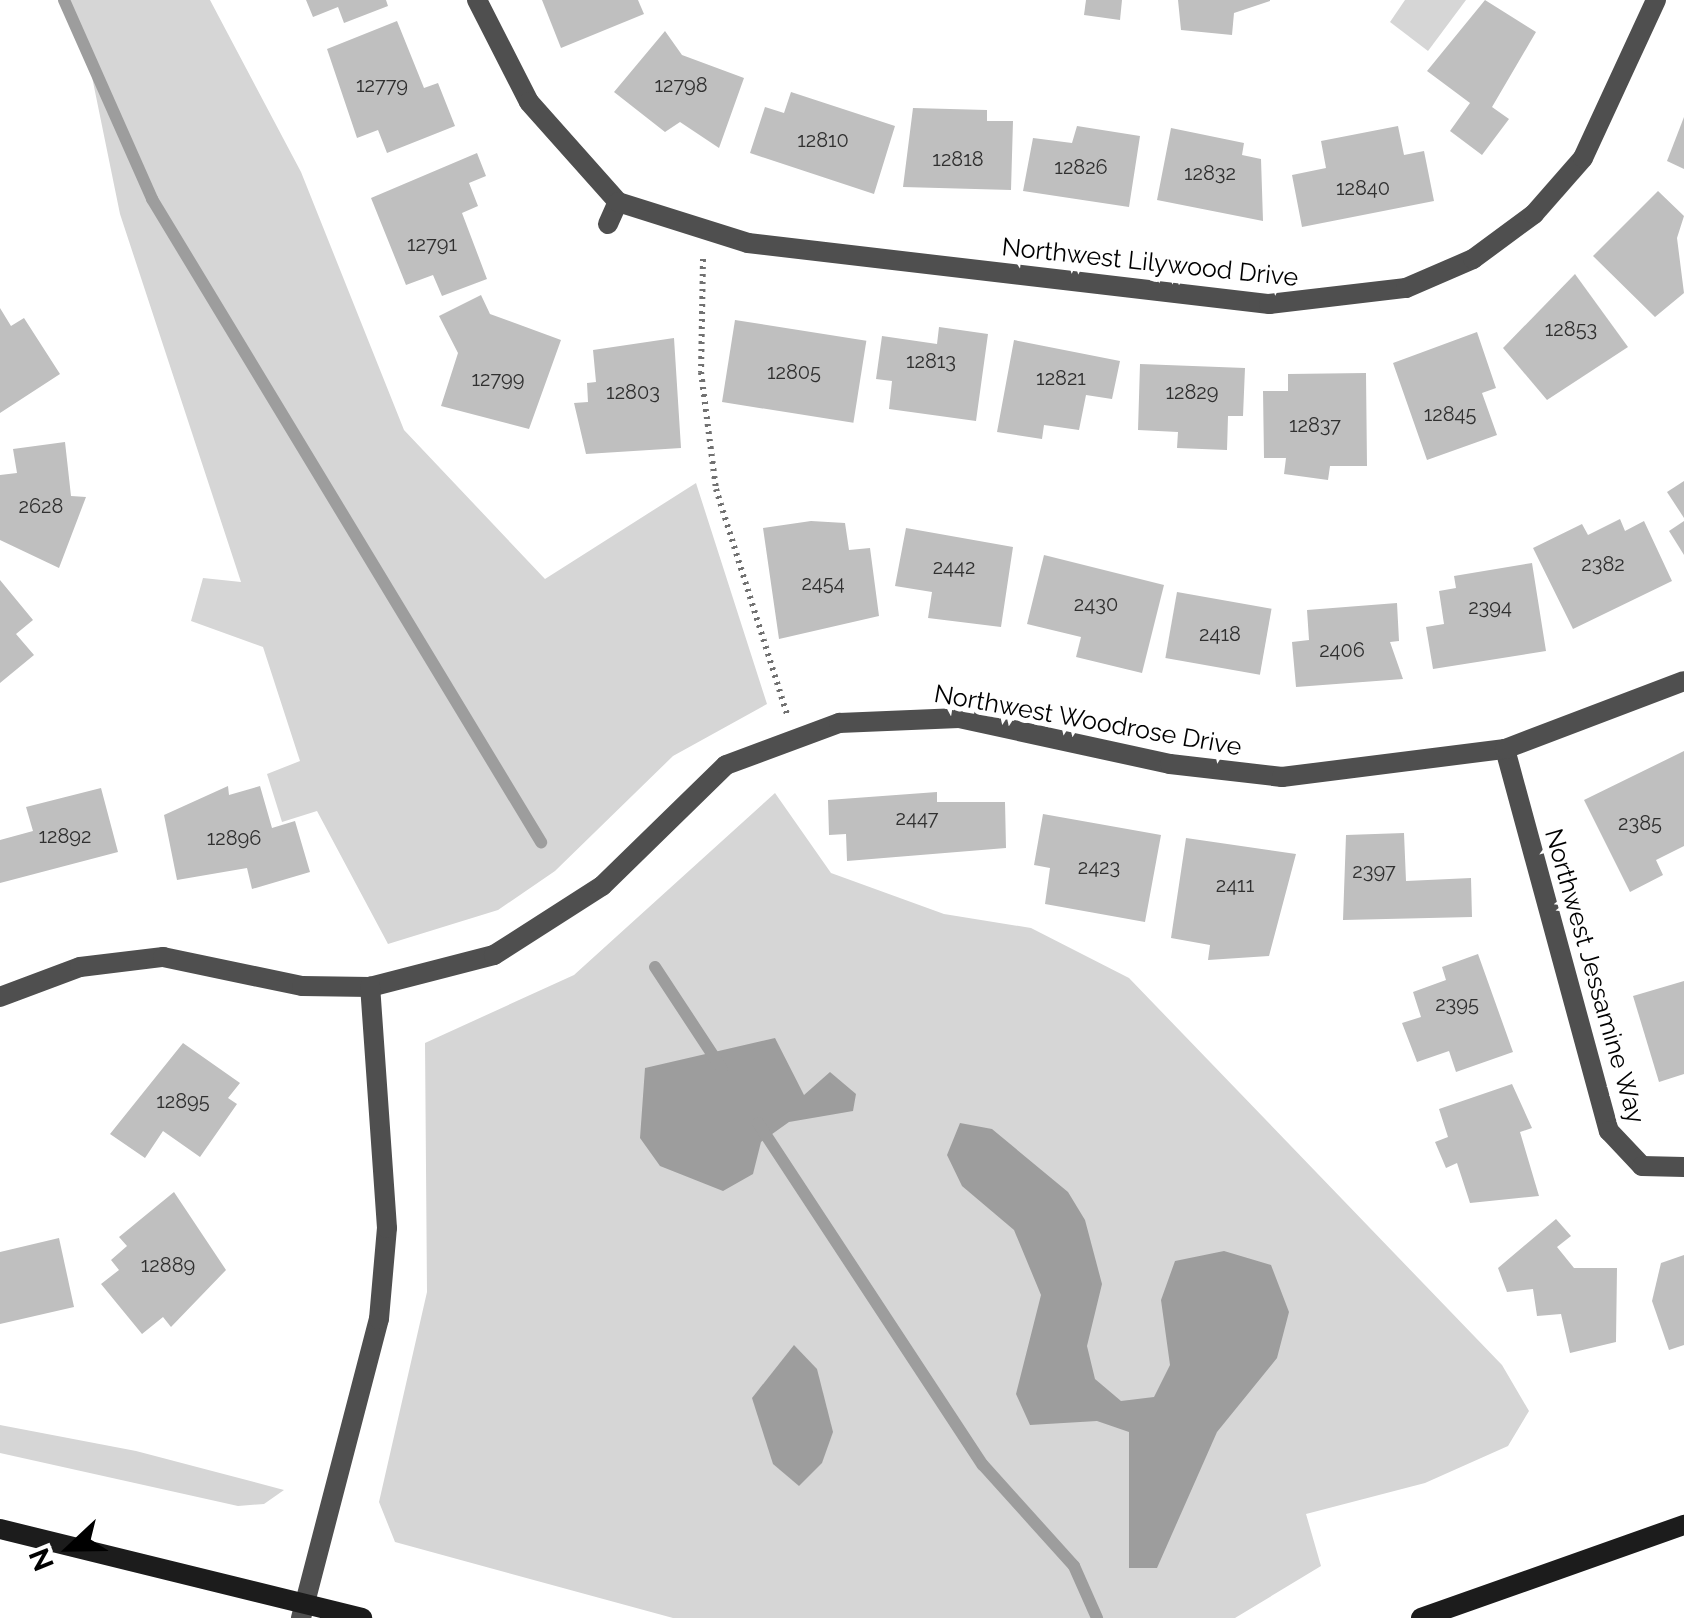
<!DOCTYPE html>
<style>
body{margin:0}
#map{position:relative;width:1684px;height:1618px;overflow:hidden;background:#fff;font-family:Raleway,sans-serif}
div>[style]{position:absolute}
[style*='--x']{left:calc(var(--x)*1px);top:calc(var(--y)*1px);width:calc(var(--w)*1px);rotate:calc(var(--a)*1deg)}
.green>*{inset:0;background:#d6d6d6}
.water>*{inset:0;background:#9d9d9d}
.stream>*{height:12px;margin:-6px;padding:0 6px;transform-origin:6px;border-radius:6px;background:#9d9d9d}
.building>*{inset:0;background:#bfbfbf;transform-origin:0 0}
.path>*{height:6px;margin-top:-3px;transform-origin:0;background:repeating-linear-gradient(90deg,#717171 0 2.5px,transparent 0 7.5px)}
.street>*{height:20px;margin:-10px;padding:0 10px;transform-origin:10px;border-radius:10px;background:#4f4f4f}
.secondary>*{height:20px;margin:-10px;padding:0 10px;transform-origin:10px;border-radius:10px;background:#1c1c1c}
span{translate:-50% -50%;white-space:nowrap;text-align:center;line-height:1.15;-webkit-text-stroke:10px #fff;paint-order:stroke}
.number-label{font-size:20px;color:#303030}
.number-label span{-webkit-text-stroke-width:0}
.street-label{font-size:25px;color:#000}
.north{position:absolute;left:20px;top:1498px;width:100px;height:100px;-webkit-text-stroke:8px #fff;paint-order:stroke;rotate:248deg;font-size:28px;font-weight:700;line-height:40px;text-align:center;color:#000}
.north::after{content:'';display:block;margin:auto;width:35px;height:45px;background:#000;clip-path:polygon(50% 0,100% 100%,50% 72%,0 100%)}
</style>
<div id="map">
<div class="green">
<i style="clip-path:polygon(61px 0,210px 0,301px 172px,404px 430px,545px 579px,696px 483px,767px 704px,673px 756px,555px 871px,498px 910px,388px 944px,317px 811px,282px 822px,267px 774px,300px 761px,263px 647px,191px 621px,203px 578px,241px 582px,120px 214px,90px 67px)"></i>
<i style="clip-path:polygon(1405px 0,1466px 0,1428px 51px,1390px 22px)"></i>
<i style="clip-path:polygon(775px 793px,831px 873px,944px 914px,1031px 928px,1129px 978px,1502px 1365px,1529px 1411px,1508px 1446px,1425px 1483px,1306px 1514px,1321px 1566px,1235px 1618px,673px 1618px,395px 1542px,379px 1502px,427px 1292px,425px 1043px,574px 975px)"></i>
<i style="clip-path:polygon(0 1425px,136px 1451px,284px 1490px,264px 1504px,238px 1506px,0 1453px)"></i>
</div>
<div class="water">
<i style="clip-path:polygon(775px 1038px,804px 1095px,830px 1072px,856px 1094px,853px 1111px,789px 1122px,761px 1142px,753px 1174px,723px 1191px,660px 1166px,640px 1138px,645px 1068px)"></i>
<i style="clip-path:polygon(960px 1123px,992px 1129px,1068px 1192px,1085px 1220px,1102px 1284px,1087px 1346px,1095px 1379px,1121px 1401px,1154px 1397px,1170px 1365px,1161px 1300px,1175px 1261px,1224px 1251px,1271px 1265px,1289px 1312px,1277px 1358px,1217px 1432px,1157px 1568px,1129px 1568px,1129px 1432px,1097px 1421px,1030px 1425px,1016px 1394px,1041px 1295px,1014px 1230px,962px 1186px,947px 1155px)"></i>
<i style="clip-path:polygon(794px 1345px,817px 1369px,833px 1432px,822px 1463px,799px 1486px,773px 1464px,752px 1398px)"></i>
</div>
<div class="stream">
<i style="--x:64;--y:0;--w:218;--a:66.1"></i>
<i style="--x:152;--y:199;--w:752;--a:58.83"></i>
<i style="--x:655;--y:967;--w:122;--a:56.7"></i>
<i style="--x:758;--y:1123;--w:409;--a:56.7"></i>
<i style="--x:983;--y:1465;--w:136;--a:48"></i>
<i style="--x:1074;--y:1566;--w:57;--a:66.1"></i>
</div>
<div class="building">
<i style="clip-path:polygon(306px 0,386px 0,388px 6px,344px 23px,338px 7px,313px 17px)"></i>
<i style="clip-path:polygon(542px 0,638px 0,644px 14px,561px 48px)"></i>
<i style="clip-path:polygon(1086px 0,1122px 0,1120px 20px,1084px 15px)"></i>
<i style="clip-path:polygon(1178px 0,1270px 0,1270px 1px,1234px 13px,1232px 35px,1181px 30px)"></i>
<i style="clip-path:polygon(1485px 0,1536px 32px,1492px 107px,1509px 119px,1482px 155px,1450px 131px,1470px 103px,1427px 71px)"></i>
<i style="clip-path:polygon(397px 21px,424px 88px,438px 83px,455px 126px,387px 153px,378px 130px,357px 138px,327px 49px)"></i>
<i style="clip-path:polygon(665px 31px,682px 55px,744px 78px,719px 148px,680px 122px,665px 132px,614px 92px)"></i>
<i style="clip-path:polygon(791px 92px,895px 126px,874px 194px,750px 153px,765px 107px,784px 113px)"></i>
<i style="clip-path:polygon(913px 108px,987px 110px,987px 121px,1013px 121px,1011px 190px,903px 187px)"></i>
<i style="clip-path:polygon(1684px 117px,1684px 169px,1667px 161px)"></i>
<i style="clip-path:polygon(1077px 126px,1140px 136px,1129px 207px,1023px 191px,1033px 138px,1072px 143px)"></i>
<i style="clip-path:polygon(1398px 126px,1404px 155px,1424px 151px,1434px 201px,1302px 227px,1292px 175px,1326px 168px,1321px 141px)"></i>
<i style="clip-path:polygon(1171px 128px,1244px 143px,1242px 155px,1261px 159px,1263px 221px,1157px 200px)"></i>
<i style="clip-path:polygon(477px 153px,486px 176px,469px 183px,478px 206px,462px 213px,487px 279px,442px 296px,433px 275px,406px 285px,371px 198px)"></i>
<i style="clip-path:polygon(1658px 191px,1684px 216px,1677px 238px,1684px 293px,1655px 317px,1593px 256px)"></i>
<i style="clip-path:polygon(1575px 274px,1628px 347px,1547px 400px,1503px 348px)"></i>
<i style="clip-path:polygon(481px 295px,490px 314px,561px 340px,529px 429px,441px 406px,458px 353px,439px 316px)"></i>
<i style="clip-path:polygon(0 308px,11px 326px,24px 318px,60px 374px,0 413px)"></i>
<i style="left:735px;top:320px;width:133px;height:83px;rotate:9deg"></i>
<i style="clip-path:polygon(939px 327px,988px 334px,976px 421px,889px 409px,892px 381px,876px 379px,882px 336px,937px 344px)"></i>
<i style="clip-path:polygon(1477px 332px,1496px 388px,1482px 393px,1497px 435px,1427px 460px,1393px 363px)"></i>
<i style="clip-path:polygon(674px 338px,681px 448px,586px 454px,574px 403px,588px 402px,587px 383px,596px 382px,593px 350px)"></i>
<i style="clip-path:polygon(1014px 340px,1120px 361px,1112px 399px,1086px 395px,1079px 430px,1044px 425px,1042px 439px,997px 432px)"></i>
<i style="clip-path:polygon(1140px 364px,1245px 368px,1243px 416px,1228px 416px,1227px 450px,1177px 448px,1178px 432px,1138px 430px)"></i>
<i style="clip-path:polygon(1366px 373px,1367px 466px,1330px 466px,1328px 480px,1284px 474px,1286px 458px,1264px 458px,1263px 391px,1288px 391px,1288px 374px)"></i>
<i style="clip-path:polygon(65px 442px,71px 496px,86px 497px,59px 568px,0 540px,0 475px,17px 473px,13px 449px)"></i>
<i style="clip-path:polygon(1684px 481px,1684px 518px,1667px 492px)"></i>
<i style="clip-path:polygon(1620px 519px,1625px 531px,1644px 521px,1672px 581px,1573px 629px,1533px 548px,1582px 524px,1588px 535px)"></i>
<i style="clip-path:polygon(811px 521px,845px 523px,849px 550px,870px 548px,879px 616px,779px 639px,763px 528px)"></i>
<i style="clip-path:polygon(1684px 521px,1684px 555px,1669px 531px)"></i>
<i style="clip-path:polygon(906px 528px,1013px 547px,1001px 627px,928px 618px,932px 592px,895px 586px)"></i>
<i style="clip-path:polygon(1044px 555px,1164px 585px,1142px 673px,1076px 657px,1081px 637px,1027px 624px)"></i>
<i style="clip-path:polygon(1532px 563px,1546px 651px,1433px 669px,1426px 627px,1444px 624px,1439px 591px,1456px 588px,1454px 576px)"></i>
<i style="clip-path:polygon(0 580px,33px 620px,16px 634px,34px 655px,0 683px)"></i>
<i style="left:1177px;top:592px;width:96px;height:67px;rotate:10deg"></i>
<i style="clip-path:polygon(1397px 603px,1399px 641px,1390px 642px,1403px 679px,1296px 687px,1292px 642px,1309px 640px,1307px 610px)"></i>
<i style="clip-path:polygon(1684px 751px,1684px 846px,1656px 860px,1663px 875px,1630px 892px,1584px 800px)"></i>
<i style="clip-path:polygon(228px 786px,229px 795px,260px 786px,272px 828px,295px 821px,310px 872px,252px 889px,247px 868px,177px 880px,164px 815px)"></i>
<i style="clip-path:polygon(101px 788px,118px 852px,0 883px,0 840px,33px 831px,26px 807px)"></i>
<i style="clip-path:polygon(937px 792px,937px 802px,1005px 802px,1006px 848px,847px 861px,846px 834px,829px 835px,828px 800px)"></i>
<i style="clip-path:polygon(1043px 814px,1161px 835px,1145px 922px,1045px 904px,1050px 868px,1034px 865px)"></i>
<i style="clip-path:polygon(1404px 833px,1406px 881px,1471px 878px,1472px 917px,1343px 920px,1346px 835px)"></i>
<i style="clip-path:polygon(1186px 838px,1296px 854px,1269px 956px,1208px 960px,1210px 945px,1171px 938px)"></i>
<i style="clip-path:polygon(1478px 954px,1513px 1052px,1456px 1072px,1449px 1051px,1417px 1062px,1402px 1023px,1421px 1017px,1413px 992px,1446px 980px,1442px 967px)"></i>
<i style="clip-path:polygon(1684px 981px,1684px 1074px,1659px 1082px,1633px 996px)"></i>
<i style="clip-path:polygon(183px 1043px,240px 1083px,228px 1098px,237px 1104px,200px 1157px,163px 1131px,145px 1158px,110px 1134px)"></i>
<i style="clip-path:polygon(1512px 1084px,1532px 1128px,1520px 1132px,1539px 1196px,1470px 1203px,1457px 1163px,1446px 1168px,1435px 1142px,1448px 1137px,1439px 1109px)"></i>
<i style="clip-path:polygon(174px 1192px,226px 1270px,171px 1327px,163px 1317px,142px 1334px,101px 1284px,119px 1270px,111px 1260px,127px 1246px,119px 1237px)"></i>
<i style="clip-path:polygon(1556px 1219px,1571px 1236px,1557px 1247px,1574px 1268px,1617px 1268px,1616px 1342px,1570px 1353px,1561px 1314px,1537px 1316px,1533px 1289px,1507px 1292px,1498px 1268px)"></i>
<i style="clip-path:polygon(59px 1238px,74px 1307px,0 1324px,0 1252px)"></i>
<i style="clip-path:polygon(1684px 1255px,1684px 1345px,1669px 1350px,1652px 1301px,1661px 1263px)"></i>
</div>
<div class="path">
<i style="--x:703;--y:259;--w:113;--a:91"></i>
<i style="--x:701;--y:372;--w:118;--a:82.7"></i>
<i style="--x:716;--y:489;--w:236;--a:72.5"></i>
</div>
<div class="street">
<i style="--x:477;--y:0;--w:114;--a:63"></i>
<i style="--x:529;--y:102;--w:134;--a:48.3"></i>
<i style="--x:608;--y:224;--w:24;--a:-66"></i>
<i style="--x:618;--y:202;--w:136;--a:17.5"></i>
<i style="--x:748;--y:243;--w:525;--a:6.68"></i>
<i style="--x:1269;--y:304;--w:138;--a:-6.7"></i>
<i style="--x:1406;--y:288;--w:73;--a:-23.4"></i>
<i style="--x:1473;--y:259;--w:76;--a:-36.4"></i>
<i style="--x:1534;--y:214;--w:74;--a:-48.8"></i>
<i style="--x:1583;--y:158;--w:174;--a:-65.2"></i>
<i style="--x:1505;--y:749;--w:396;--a:74.8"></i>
<i style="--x:1609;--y:1131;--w:48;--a:46.7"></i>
<i style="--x:1642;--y:1166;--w:42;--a:1.4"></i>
<i style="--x:0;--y:997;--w:85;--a:-20.6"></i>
<i style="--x:80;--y:967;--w:84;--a:-6.9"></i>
<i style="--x:163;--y:957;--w:142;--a:11.8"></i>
<i style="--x:302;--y:986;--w:68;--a:0.8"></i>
<i style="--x:370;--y:987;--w:128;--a:-14.5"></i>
<i style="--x:494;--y:955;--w:128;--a:-32.6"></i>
<i style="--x:602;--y:886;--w:173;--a:-44.3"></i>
<i style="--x:726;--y:765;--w:121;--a:-20.4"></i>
<i style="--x:839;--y:723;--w:120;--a:-2.4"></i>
<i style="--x:959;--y:718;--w:216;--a:12.3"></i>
<i style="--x:1170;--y:764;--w:113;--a:6.6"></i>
<i style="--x:1282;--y:777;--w:225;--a:-7.2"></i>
<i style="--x:1505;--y:749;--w:191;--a:-20.8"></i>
<i style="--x:301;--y:1618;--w:309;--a:-75.4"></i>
<i style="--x:379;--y:1319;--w:91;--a:-85"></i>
<i style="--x:387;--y:1228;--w:242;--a:-94"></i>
</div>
<div class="secondary">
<i style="--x:0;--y:1529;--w:373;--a:13.8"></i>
<i style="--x:1421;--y:1618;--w:279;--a:-19.5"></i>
</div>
<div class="number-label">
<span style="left:382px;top:85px">12779</span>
<span style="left:681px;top:85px">12798</span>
<span style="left:823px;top:140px">12810</span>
<span style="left:958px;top:159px">12818</span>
<span style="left:1081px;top:167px">12826</span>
<span style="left:1210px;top:173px">12832</span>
<span style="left:1363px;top:188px">12840</span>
<span style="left:432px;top:244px">12791</span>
<span style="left:1571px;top:329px">12853</span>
<span style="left:931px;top:361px">12813</span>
<span style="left:794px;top:372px">12805</span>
<span style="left:1061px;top:378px">12821</span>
<span style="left:498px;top:379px">12799</span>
<span style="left:633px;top:392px">12803</span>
<span style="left:1192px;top:392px">12829</span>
<span style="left:1450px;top:414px">12845</span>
<span style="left:1315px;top:425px">12837</span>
<span style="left:41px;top:506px">2628</span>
<span style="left:1603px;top:564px">2382</span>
<span style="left:954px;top:567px">2442</span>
<span style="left:823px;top:583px">2454</span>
<span style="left:1096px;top:604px">2430</span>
<span style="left:1490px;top:607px">2394</span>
<span style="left:1220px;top:634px">2418</span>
<span style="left:1342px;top:650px">2406</span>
<span style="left:917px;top:818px">2447</span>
<span style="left:1640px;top:823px">2385</span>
<span style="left:65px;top:836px">12892</span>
<span style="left:234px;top:838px">12896</span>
<span style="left:1099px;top:867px">2423</span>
<span style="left:1374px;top:871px">2397</span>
<span style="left:1235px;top:885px">2411</span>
<span style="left:1457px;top:1004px">2395</span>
<span style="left:183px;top:1101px">12895</span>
<span style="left:168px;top:1265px">12889</span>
</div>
<div class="street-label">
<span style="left:1150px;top:262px;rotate:6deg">Northwest Lilywood Drive</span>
<span style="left:1088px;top:720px;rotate:10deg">Northwest Woodrose Drive</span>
<span style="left:1595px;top:976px;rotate:74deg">Northwest Jessamine Way</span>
</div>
<div class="north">N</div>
</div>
